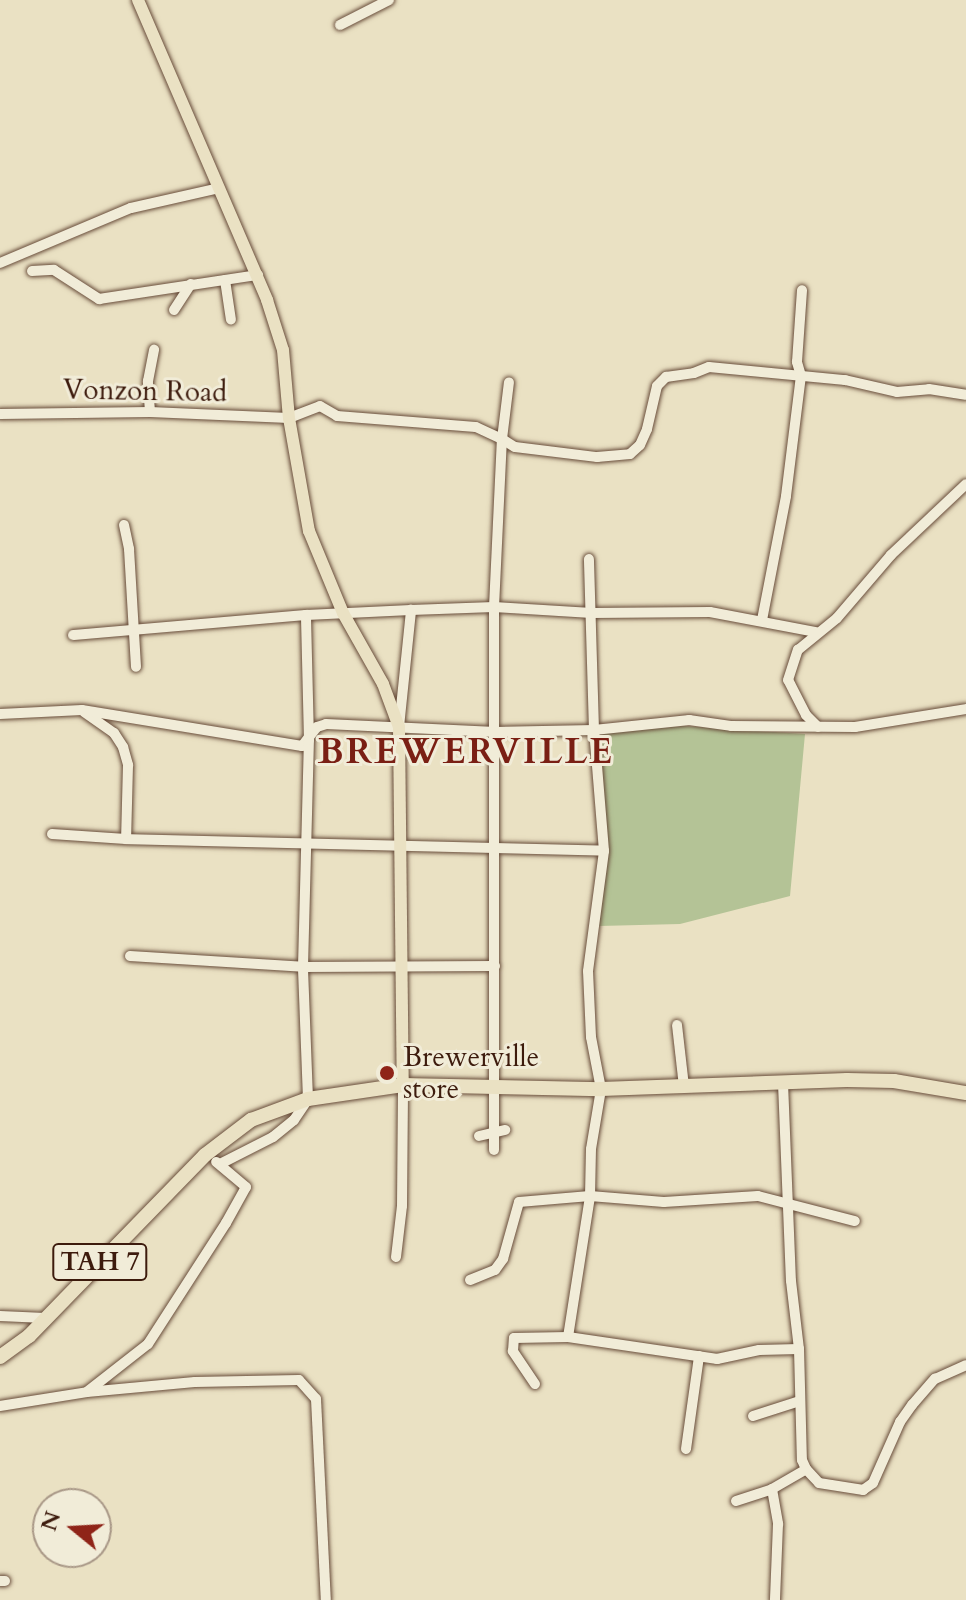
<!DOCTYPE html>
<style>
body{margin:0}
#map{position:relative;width:966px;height:1600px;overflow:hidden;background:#eae1c3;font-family:Cardo,serif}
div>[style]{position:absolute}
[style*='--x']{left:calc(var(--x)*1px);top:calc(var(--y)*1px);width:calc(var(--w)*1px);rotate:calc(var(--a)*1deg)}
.green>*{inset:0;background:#b4c396}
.roads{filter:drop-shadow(0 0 2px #684c3a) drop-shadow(0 0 2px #684c3a)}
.minor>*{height:10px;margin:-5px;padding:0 5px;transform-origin:5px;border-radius:5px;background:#f1ecd8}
.major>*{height:12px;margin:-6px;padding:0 6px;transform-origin:6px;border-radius:6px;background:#eae1c3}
.highway>*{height:14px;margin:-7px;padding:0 7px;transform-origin:7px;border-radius:7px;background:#eae1c3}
.dots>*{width:22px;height:22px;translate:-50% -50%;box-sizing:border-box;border:4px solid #f1ecd8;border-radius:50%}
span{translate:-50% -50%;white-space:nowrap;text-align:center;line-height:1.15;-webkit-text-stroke:6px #f1ecd8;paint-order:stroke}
.shield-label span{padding:2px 6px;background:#f1ecd8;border:2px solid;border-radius:6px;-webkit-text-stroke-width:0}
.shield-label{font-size:26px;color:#3d1b0d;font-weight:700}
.street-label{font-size:28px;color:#3d1b0d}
.poi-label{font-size:28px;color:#3d1b0d}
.left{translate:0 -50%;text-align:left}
.district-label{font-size:36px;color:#7a1f14;font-weight:700;letter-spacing:2px}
.north{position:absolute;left:32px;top:1488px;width:80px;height:80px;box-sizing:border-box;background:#f1ecd8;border:2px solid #a99887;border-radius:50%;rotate:288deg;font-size:22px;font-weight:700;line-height:32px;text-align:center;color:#3d1b0d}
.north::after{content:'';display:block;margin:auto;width:28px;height:36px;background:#8f2418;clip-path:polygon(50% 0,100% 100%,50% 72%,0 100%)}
</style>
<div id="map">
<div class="green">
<i style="clip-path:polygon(683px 726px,805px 734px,790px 896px,680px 924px,599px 926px,607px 864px,600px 733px)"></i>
</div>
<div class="roads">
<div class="minor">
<i style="--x:340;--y:25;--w:55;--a:-27"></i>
<i style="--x:0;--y:263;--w:142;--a:-22.8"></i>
<i style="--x:131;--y:208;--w:90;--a:-12.8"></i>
<i style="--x:32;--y:271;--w:22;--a:-3"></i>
<i style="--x:54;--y:270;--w:54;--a:32.8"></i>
<i style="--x:99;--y:299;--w:161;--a:-8.6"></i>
<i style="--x:225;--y:280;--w:40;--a:81.5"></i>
<i style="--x:174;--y:310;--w:31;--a:-57"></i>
<i style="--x:150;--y:412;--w:31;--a:-94"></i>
<i style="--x:148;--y:381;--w:32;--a:-79"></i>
<i style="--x:0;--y:414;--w:150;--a:-0.8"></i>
<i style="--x:150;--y:412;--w:139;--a:2.5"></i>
<i style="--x:289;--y:418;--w:33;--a:-21"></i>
<i style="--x:320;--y:406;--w:20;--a:30"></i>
<i style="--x:337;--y:416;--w:139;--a:4.5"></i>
<i style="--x:476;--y:427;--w:29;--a:25"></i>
<i style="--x:502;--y:439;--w:57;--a:-83"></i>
<i style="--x:502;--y:439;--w:15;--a:32"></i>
<i style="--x:515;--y:447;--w:83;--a:7"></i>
<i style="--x:597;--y:457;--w:33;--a:-5"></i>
<i style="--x:630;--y:454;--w:13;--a:-42"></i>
<i style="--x:640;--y:445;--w:17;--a:-66"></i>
<i style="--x:647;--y:429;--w:44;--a:-76.9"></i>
<i style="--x:657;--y:386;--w:13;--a:-45"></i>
<i style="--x:666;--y:377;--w:28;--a:-8"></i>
<i style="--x:694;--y:373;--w:16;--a:-22"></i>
<i style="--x:709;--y:367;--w:137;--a:5.5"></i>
<i style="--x:845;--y:380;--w:53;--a:13"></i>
<i style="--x:897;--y:392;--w:32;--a:-5"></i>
<i style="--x:929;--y:389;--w:37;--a:9"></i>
<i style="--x:124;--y:525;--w:25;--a:78"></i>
<i style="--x:129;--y:549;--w:118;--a:86.6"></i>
<i style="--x:762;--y:620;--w:126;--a:-79"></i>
<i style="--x:786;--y:496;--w:121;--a:-82.9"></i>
<i style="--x:801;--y:376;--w:15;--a:-106"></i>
<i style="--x:797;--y:362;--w:72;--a:-86"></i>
<i style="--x:73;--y:635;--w:234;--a:-4.9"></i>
<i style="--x:84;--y:712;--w:37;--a:35"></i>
<i style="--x:114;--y:733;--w:17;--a:57"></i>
<i style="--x:123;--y:747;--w:19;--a:74"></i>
<i style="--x:128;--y:765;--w:74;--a:91.5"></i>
<i style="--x:0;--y:714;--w:82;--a:-2.8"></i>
<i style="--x:82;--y:710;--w:223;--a:9.3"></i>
<i style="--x:302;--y:746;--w:24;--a:-52"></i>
<i style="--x:317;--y:727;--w:9;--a:-18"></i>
<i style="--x:326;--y:724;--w:170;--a:2.7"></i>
<i style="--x:496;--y:732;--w:98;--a:-1.2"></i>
<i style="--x:594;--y:730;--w:96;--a:-6"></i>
<i style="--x:689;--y:720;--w:42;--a:8.1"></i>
<i style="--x:731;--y:726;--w:124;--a:0.5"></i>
<i style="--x:855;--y:727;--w:112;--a:-9.2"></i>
<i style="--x:399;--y:727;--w:118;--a:-84.1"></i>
<i style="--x:411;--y:610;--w:83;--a:-2.1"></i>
<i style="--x:494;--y:607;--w:98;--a:3.5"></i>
<i style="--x:592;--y:613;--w:118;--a:-0.5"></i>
<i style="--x:710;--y:612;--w:108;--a:10.7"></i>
<i style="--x:818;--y:727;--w:17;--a:-135"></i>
<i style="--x:806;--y:715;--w:39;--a:-117"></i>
<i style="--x:788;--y:680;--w:32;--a:-72"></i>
<i style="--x:798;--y:650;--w:50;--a:-39.4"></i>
<i style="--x:837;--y:618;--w:83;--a:-49.4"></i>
<i style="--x:891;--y:555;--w:103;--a:-43.4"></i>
<i style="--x:52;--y:834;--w:74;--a:3.9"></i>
<i style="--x:126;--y:839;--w:478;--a:1.4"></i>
<i style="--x:130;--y:956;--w:173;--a:3.6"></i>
<i style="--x:303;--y:967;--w:192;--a:-0.3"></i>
<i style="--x:677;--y:1025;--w:61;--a:83.5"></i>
<i style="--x:783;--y:1083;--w:198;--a:87.7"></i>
<i style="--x:791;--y:1281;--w:68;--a:83.3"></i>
<i style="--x:799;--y:1349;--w:111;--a:88.5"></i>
<i style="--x:802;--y:1460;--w:10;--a:66"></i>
<i style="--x:806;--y:1469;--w:19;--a:47"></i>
<i style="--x:819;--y:1483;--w:45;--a:9"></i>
<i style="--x:863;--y:1490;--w:12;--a:-35"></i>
<i style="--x:873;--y:1483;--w:67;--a:-66.1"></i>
<i style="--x:900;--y:1422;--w:21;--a:-55"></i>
<i style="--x:912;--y:1405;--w:35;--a:-49"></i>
<i style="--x:935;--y:1379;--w:34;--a:-24"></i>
<i style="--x:479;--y:1136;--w:27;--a:-13"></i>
<i style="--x:494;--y:1150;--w:543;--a:-90"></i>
<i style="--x:494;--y:607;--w:168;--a:-87.3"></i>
<i style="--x:220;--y:1164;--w:59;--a:-27"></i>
<i style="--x:273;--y:1137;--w:27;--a:-39"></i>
<i style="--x:294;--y:1120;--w:25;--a:-56"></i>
<i style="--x:308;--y:1099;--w:132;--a:-92.2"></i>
<i style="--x:303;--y:967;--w:227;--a:-88.5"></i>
<i style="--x:309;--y:740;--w:125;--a:-91.4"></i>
<i style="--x:306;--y:615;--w:105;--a:-2.7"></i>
<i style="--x:396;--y:1257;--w:51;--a:-83.3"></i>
<i style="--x:402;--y:1206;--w:121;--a:-89.5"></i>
<i style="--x:470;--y:1280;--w:27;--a:-22"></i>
<i style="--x:495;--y:1270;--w:14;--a:-54"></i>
<i style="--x:503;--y:1259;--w:59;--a:-74.3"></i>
<i style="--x:519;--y:1202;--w:71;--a:-4.8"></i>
<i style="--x:590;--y:1196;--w:74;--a:4.6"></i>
<i style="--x:664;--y:1202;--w:94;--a:-3.7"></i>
<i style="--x:758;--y:1196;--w:100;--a:14.5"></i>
<i style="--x:0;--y:1316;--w:45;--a:2.5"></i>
<i style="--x:568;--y:1337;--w:143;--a:-81.1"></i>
<i style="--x:590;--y:1196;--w:47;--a:-88.8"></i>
<i style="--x:591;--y:1149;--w:61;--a:-80.5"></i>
<i style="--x:601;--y:1089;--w:53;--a:-100.9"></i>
<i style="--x:591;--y:1037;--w:66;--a:-92.6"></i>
<i style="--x:588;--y:971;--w:121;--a:-82.4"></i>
<i style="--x:604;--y:851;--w:121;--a:-94.7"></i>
<i style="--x:594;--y:730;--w:171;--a:-91.7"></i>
<i style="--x:535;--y:1384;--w:40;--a:-124"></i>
<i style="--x:513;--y:1351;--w:13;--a:-86"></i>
<i style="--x:514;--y:1338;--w:54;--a:-1.1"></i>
<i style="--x:568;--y:1337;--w:151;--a:8.4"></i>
<i style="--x:717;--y:1359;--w:43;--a:-12.1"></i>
<i style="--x:759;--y:1350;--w:40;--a:-1.4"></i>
<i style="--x:88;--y:1391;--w:76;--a:-38.1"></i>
<i style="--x:148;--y:1344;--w:144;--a:-57.2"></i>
<i style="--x:226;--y:1223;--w:41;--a:-60.9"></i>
<i style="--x:246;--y:1187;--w:39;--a:-140"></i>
<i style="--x:0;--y:1406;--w:88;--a:-9.1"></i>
<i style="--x:87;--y:1392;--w:108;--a:-5.3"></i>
<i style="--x:195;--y:1382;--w:104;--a:-1.1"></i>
<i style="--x:299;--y:1380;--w:25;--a:48"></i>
<i style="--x:316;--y:1399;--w:201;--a:87.2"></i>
<i style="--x:753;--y:1416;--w:49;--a:-17.7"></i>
<i style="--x:686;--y:1449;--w:94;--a:-82"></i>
<i style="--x:772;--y:1489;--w:36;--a:80"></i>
<i style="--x:778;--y:1524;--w:76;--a:92.3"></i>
<i style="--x:736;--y:1501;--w:38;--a:-18"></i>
<i style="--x:772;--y:1489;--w:39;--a:-30"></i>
<i style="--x:0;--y:1581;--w:5;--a:0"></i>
</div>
<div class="major">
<i style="--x:138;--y:0;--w:327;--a:66.7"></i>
<i style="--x:267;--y:300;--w:52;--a:72.3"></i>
<i style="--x:283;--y:350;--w:68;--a:85"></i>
<i style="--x:289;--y:418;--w:115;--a:80"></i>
<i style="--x:309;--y:531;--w:89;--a:67.5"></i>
<i style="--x:343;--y:613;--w:81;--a:60.6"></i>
<i style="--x:383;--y:684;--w:46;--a:69.6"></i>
<i style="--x:399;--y:727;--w:358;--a:89.4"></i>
</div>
<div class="highway">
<i style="--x:0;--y:1357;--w:36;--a:-36"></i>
<i style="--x:29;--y:1336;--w:252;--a:-45.8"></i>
<i style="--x:205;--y:1155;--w:58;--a:-37.3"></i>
<i style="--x:251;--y:1120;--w:61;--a:-20.2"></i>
<i style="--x:308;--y:1099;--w:96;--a:-8.4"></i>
<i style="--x:403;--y:1085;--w:198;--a:1.2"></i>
<i style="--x:601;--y:1089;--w:246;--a:-2.1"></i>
<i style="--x:847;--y:1080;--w:47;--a:1.2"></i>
<i style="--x:894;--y:1081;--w:73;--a:9.5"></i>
</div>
</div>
<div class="dots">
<i style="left:387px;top:1073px;background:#8f2418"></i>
</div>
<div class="shield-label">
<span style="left:100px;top:1262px">TAH 7</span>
</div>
<div class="street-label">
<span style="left:145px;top:391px;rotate:1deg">Vonzon Road</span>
</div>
<div class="poi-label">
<span class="left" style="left:403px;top:1073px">Brewerville<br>store</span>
</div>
<div class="district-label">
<span style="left:466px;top:752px">BREWERVILLE</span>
</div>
<div class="north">N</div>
</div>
